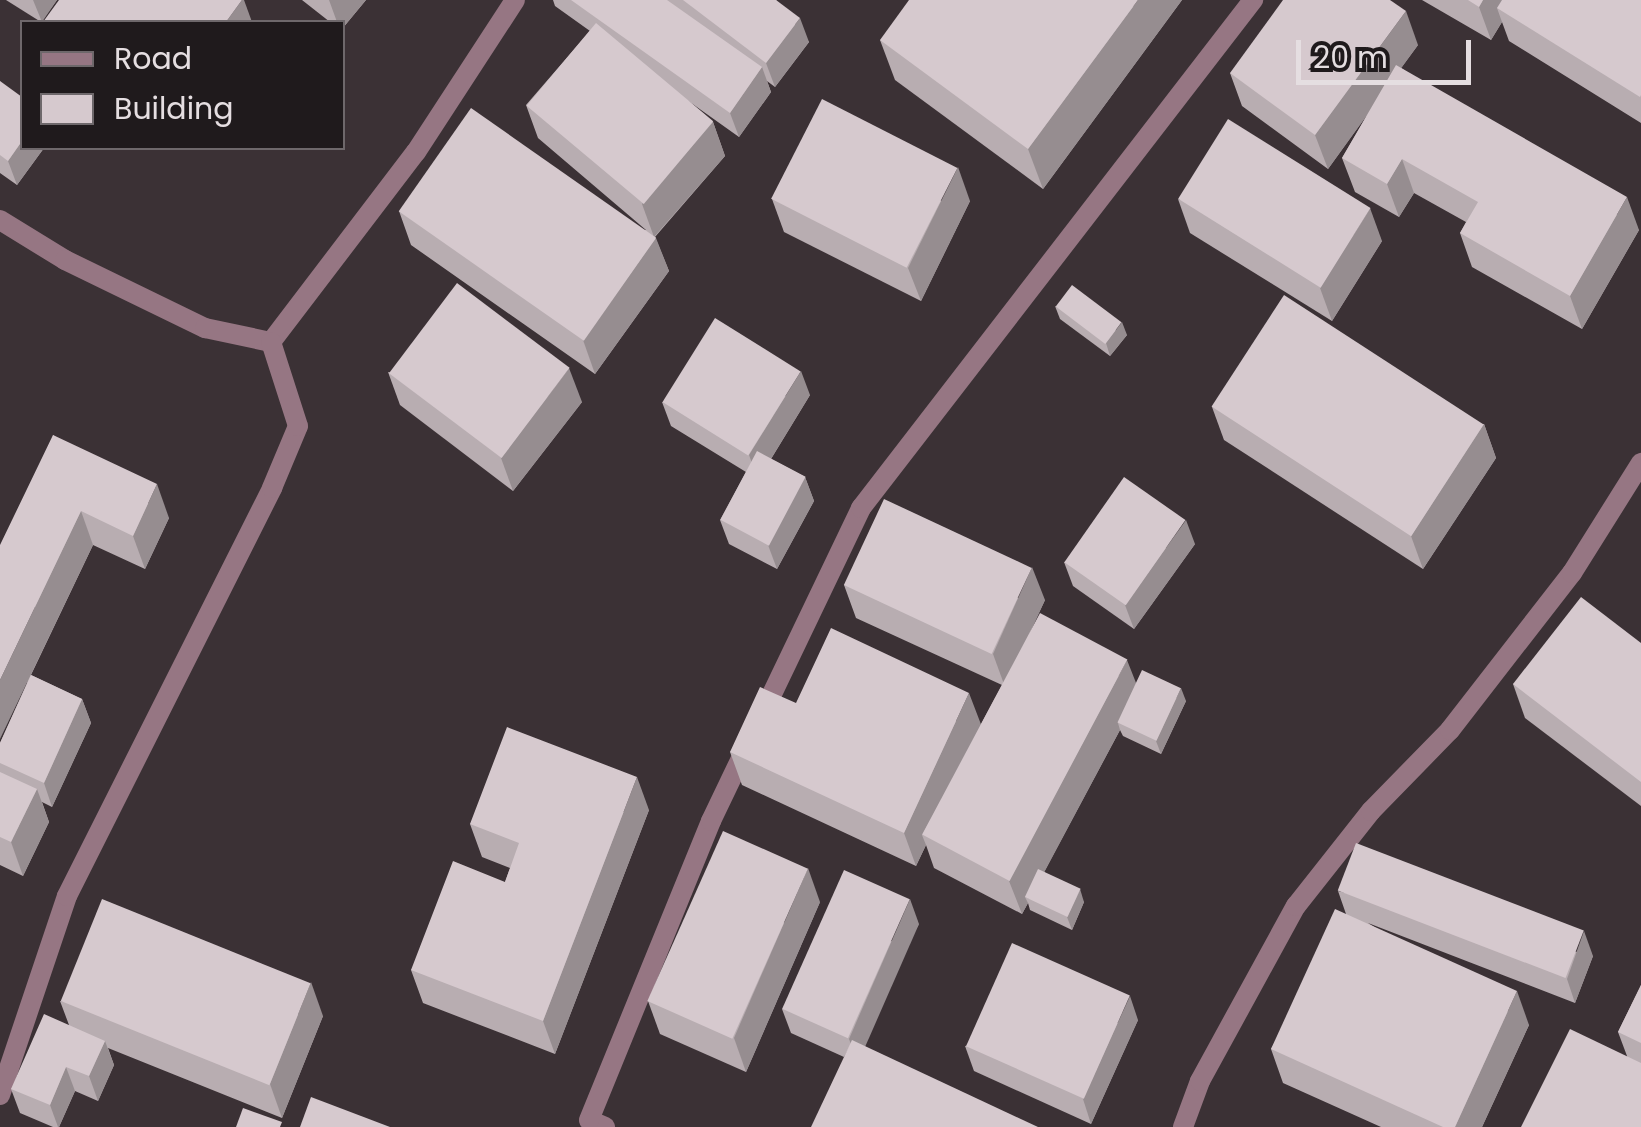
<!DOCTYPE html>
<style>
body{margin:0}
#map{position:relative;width:1641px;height:1127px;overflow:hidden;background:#3b3135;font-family:Poppins,sans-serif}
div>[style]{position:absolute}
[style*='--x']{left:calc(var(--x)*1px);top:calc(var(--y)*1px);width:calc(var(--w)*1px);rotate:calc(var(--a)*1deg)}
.street>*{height:20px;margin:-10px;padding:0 10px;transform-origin:10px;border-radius:10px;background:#967683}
.wall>*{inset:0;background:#b8adb1}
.shaded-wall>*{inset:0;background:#968d90}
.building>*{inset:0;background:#d6c9ce;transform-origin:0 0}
span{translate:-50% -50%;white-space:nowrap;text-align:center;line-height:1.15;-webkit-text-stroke:10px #1f1a1c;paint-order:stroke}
.legend{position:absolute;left:20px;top:20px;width:325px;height:130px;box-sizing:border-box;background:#1f1a1c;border:2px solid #6e686b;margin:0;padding:12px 18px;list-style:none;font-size:30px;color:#e5dee1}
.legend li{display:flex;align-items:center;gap:20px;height:50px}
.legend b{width:50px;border:2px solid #6e686b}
.scale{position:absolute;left:1296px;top:40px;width:175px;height:45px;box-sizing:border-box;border:5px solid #e5dee1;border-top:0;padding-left:12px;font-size:30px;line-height:35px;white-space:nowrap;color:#e5dee1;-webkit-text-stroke:8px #1f1a1c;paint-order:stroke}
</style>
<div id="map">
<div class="street">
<i style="--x:0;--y:220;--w:76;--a:31.6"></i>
<i style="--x:65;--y:260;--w:156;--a:25.9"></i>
<i style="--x:205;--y:328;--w:67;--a:12"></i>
<i style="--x:271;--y:342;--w:239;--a:-52.7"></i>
<i style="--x:416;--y:152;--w:181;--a:-56.9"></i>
<i style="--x:761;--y:717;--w:232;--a:-64.4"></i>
<i style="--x:861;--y:508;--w:642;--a:-52.34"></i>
<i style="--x:0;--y:1095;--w:210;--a:-71.4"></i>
<i style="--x:67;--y:896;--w:457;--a:-63.3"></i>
<i style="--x:272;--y:488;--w:67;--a:-67.2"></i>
<i style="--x:298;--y:426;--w:88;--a:-107.8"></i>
<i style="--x:605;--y:1127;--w:17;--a:-156"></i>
<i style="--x:589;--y:1120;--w:323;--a:-67.8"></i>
<i style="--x:711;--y:821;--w:81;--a:-64.4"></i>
<i style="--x:1183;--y:1127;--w:49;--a:-69.7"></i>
<i style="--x:1200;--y:1081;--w:200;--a:-61.3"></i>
<i style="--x:1296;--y:906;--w:121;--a:-51.7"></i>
<i style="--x:1371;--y:811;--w:113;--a:-45.7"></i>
<i style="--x:1450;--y:730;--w:199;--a:-52.2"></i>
<i style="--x:1572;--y:573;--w:130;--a:-57.9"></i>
</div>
<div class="wall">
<i style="clip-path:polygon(6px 0,57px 0,41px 22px)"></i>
<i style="clip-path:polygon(302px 0,366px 0,342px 29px,342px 22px,330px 22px)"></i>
<i style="clip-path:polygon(553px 0,776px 0,809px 42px,775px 87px,767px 81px,771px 92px,739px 137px,687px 100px,713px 122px,725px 156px,655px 237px,669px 271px,595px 374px,411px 245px,399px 211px,646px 230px,538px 138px,526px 105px,590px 31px,555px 6px)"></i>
<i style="clip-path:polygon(1182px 0,1043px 189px,895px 80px,880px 40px)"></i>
<i style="clip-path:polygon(1422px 0,1641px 0,1641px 123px,1509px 41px,1502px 22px,1491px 40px)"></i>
<i style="clip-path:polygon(1418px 45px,1401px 68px,1639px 230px,1582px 329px,1472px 267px,1460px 233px,1466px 222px,1414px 193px,1399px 217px,1355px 192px,1342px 158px,1369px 112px,1328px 169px,1242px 106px,1230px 73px)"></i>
<i style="clip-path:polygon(0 81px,22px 148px,44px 148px,17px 185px,0 173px)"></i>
<i style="clip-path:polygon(772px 199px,970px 201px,921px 301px,784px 232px)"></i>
<i style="clip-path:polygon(1178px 199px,1382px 241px,1332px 321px,1190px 233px)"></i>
<i style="clip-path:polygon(1055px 306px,1127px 335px,1110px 356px,1060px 319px)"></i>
<i style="clip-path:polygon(388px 372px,582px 402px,513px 491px,400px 405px)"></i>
<i style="clip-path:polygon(810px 395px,771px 459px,805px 477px,814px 501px,777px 569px,729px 544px,720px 520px,746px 472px,671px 426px,662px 402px)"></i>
<i style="clip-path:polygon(1212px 407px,1484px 424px,1496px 458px,1423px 569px,1224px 440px)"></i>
<i style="clip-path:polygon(53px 435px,169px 518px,145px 569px,93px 545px,31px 675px,82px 699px,91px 723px,52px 807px,42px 802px,49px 822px,23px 876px,0 865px,0 743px,27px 683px)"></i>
<i style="clip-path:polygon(1195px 544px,1134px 629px,1073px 586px,1064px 562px)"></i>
<i style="clip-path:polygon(844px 585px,1045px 600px,1029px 634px,1136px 684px,1186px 701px,1161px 754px,1123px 736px,1120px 730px,1044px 872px,1084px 902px,1072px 930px,1030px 910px,1028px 903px,1022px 914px,934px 868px,926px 845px,916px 866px,742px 785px,730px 752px,796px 703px,981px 724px,1002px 685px,856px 618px)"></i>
<i style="clip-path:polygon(1641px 643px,1641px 806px,1525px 718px,1513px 684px)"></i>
<i style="clip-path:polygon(649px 810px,555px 1054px,423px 1003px,411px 970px,505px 882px,510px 868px,482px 857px,470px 824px)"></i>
<i style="clip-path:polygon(1338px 891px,1593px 956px,1575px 1003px,1368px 923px,1529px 1025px,1482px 1127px,1381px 1127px,1283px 1083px,1271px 1049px,1346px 914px)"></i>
<i style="clip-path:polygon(820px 902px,746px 1072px,660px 1034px,648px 1001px)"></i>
<i style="clip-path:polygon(919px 924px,844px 1057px,791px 1033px,782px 1009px)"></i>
<i style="clip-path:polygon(1641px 985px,1641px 1127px,1627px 1056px,1618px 1032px)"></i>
<i style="clip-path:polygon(60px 1001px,323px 1016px,282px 1118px,108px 1048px,114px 1065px,98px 1101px,75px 1091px,59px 1127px,53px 1127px,20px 1113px,11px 1089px,69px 1025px)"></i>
<i style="clip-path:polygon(1138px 1020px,1091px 1124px,974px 1071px,965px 1046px)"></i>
</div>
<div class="shaded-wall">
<i style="clip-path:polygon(33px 0,57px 0,42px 22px)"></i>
<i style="clip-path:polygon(242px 0,244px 0,252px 22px,226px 22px)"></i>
<i style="clip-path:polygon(329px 0,366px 0,342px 29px,342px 22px,337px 22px)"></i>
<i style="clip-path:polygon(1138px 0,1182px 0,1043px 189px,1028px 149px)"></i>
<i style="clip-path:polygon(1483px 0,1515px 0,1497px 8px,1502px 22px,1491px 40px,1479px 7px)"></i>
<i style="clip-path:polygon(1406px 11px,1418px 45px,1328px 169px,1315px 135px)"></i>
<i style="clip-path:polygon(800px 18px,809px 42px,775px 87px,766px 63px)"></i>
<i style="clip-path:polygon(762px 67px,771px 92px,739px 137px,730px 113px)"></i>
<i style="clip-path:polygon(713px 122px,725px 156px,654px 237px,642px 204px)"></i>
<i style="clip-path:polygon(22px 141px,22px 148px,44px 148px,17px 185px,8px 161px)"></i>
<i style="clip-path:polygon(1402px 159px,1414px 193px,1399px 217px,1387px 184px)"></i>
<i style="clip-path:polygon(958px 167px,970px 201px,921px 301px,908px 268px)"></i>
<i style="clip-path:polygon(1627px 197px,1639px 230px,1582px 329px,1570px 296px)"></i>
<i style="clip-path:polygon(1370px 208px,1382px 241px,1332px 321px,1320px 288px)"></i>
<i style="clip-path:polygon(656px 238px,669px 271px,595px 374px,583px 340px)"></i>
<i style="clip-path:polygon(1122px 322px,1127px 335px,1110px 356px,1106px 343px)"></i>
<i style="clip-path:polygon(569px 368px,582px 402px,513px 491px,501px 458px)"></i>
<i style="clip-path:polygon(801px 371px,810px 395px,758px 480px,749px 455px)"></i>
<i style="clip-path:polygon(1484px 424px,1496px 458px,1423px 569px,1411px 536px)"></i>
<i style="clip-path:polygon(805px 477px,814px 501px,777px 569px,768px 545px)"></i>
<i style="clip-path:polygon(157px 484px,169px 518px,145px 569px,133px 536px)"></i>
<i style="clip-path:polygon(81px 511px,93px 545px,0 739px,0 680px)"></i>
<i style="clip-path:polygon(1186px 520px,1195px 544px,1134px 629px,1125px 605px)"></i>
<i style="clip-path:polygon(1032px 567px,1045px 600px,1005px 687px,993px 654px)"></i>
<i style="clip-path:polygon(1127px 660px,1140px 693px,1118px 723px,1120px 730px,1030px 899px,1025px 897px,1028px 903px,1022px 914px,1009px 881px)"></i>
<i style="clip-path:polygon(1181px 688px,1186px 701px,1161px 754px,1156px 741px)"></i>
<i style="clip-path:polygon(969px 693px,982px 727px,922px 835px,926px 845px,916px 866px,904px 833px)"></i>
<i style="clip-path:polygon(82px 699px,91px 723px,52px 807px,44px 783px)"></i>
<i style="clip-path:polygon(637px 777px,649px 810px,555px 1054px,543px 1021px)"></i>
<i style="clip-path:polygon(37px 789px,49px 822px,23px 876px,11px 842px)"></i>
<i style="clip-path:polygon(808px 868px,820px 902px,746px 1072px,734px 1038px)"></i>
<i style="clip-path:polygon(1080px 889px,1084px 902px,1072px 930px,1067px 917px)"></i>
<i style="clip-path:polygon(910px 899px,919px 924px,858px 1063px,849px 1039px)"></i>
<i style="clip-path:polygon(1584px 931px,1593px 956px,1575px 1003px,1567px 979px)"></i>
<i style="clip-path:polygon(311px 982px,323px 1016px,282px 1118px,270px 1084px)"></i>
<i style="clip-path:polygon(1517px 991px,1529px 1025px,1482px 1127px,1455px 1127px)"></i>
<i style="clip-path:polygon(1130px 996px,1138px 1020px,1091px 1124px,1083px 1099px)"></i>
<i style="clip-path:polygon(105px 1041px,114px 1065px,98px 1101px,89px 1076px)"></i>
<i style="clip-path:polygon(66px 1067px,75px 1091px,59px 1127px,58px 1127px,50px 1105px)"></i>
</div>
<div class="building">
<i style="clip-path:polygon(59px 0,242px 0,226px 22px,43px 22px)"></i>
<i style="clip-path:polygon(571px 0,667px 0,762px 67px,730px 113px)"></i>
<i style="clip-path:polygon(683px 0,776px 0,800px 18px,766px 63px)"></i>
<i style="clip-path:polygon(909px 0,1138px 0,1028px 149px,880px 40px)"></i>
<i style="clip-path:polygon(1283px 0,1390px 0,1406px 11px,1315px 135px,1230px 73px)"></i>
<i style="clip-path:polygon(1468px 0,1483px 0,1479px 7px)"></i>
<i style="clip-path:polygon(1502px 0,1641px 0,1641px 95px,1640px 97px,1497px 8px)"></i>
<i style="left:596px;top:23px;width:153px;height:108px;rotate:40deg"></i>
<i style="clip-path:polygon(1396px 65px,1627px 197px,1570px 296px,1460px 233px,1478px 202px,1402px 159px,1387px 184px,1342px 158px)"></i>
<i style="clip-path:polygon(0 81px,22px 97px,22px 141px,8px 161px,0 155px)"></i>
<i style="left:822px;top:99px;width:152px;height:112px;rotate:27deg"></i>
<i style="left:471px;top:108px;width:226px;height:126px;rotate:35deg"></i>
<i style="left:1228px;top:119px;width:168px;height:94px;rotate:32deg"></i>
<i style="left:457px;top:283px;width:141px;height:113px;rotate:37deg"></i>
<i style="left:1072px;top:285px;width:62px;height:27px;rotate:37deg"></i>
<i style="left:1284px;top:295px;width:238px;height:133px;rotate:33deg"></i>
<i style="left:715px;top:318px;width:101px;height:99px;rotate:32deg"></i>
<i style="clip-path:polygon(53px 435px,157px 484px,133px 536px,81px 511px,0 680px,0 545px)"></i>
<i style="left:757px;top:451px;width:55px;height:78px;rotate:28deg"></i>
<i style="left:1124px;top:477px;width:75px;height:104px;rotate:35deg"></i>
<i style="left:884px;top:499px;width:163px;height:95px;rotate:25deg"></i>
<i style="clip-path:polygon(1581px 597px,1641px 643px,1641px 782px,1513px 684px)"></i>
<i style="left:1040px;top:613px;width:99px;height:251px;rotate:28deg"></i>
<i style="clip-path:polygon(831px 628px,969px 693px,904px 833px,730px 752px,760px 687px,796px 703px)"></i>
<i style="left:1142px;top:670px;width:43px;height:58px;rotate:25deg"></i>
<i style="clip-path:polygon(31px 675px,82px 699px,44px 783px,0 763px,0 743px)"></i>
<i style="clip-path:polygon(507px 727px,637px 777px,543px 1021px,411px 970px,453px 861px,505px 882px,519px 843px,470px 824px)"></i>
<i style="clip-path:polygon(0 772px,37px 789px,11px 842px,0 837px)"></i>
<i style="left:723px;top:831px;width:93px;height:186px;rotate:24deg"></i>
<i style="left:1356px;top:843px;width:244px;height:51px;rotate:21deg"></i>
<i style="left:1038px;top:869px;width:47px;height:31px;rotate:25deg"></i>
<i style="left:844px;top:870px;width:72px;height:152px;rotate:24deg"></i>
<i style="left:102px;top:899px;width:225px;height:110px;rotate:22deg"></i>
<i style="clip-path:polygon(1335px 909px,1517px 991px,1455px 1127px,1443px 1127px,1271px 1049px)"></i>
<i style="left:1012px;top:943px;width:129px;height:113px;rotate:24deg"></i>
<i style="clip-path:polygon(1641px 985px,1641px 1043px,1618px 1032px)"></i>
<i style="clip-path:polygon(44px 1014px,105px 1041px,89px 1076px,66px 1067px,50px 1105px,11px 1089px)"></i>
<i style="clip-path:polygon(1570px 1029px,1641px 1063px,1641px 1127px,1521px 1127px)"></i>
<i style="clip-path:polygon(852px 1040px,1038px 1127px,811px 1127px)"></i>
<i style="clip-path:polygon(311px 1097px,390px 1127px,300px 1127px)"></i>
<i style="clip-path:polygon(243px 1108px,282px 1122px,280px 1127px,236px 1127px)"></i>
</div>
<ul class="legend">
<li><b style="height:12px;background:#967683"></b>Road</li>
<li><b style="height:28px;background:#d6c9ce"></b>Building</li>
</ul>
<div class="scale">20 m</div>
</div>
